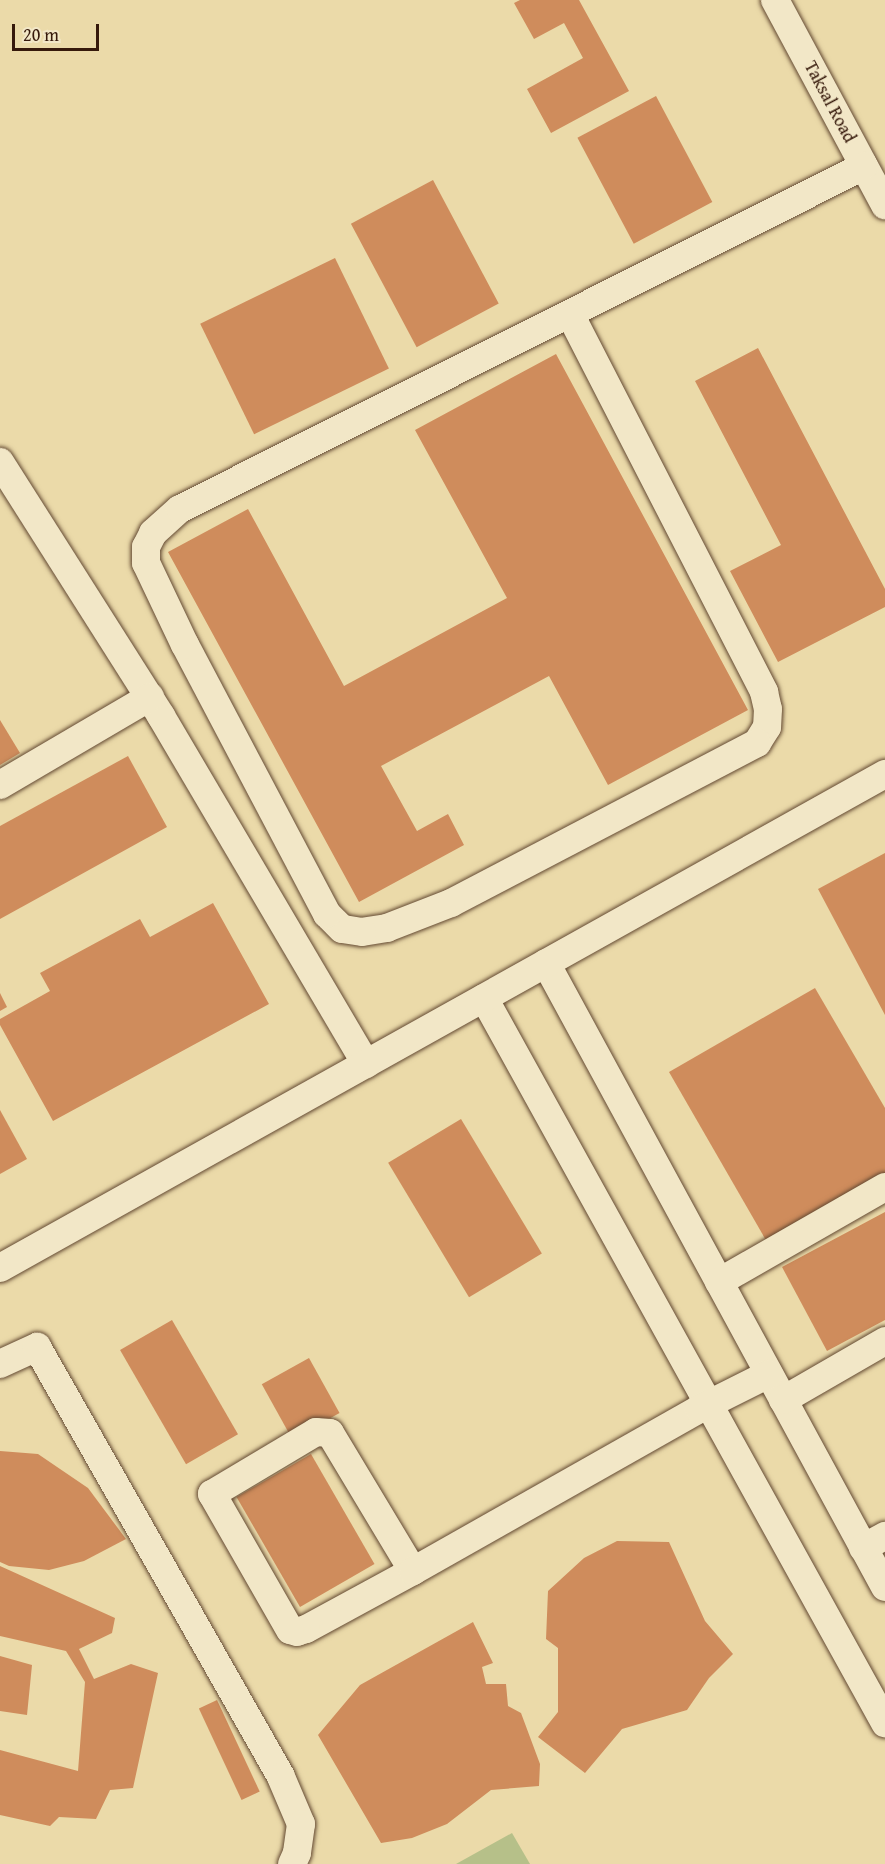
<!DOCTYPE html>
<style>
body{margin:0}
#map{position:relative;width:885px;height:1864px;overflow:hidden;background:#ebdaa9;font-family:"Gentium Book Plus",serif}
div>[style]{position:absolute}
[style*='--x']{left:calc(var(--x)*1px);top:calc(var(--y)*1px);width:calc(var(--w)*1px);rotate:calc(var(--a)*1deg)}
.green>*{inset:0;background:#b6c089}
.building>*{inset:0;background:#cf8c5c;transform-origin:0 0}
.roads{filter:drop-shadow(0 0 2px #634932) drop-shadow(0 0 2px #634932)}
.minor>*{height:28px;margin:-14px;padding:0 14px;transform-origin:14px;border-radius:14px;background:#f2e7c7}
span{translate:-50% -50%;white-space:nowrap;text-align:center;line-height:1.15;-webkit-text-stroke:5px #f2e7c7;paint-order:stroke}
.street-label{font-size:18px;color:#36190b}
.scale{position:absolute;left:12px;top:24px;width:87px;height:27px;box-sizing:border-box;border:3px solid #36190b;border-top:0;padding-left:8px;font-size:18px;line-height:21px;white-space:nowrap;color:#36190b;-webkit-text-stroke:4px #f2e7c7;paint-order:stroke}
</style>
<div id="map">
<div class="green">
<i style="clip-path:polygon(512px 1833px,530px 1864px,456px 1864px)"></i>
</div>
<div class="building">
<i style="clip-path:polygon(520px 0,579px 0,629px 91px,551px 133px,527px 89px,583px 58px,564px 23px,534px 39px,514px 3px)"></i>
<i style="left:656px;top:96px;width:120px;height:89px;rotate:62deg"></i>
<i style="left:433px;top:180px;width:140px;height:93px;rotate:62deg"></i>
<i style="left:335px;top:258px;width:123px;height:150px;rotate:64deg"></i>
<i style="clip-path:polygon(758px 348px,885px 589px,885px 607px,778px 662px,730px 571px,781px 545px,695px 381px)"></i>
<i style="clip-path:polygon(556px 354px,748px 710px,608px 785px,549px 676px,381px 766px,417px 831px,448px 814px,464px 845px,359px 902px,168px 552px,248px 509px,344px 686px,507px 598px,415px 430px)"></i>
<i style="clip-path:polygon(0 720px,20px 753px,0 765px)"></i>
<i style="clip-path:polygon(128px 756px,167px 827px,0 919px,0 826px)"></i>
<i style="clip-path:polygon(885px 853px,885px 1015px,818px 889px)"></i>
<i style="clip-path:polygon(213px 903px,269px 1004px,53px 1121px,0 1025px,0 1019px,50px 991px,40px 973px,140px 919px,150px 937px)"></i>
<i style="clip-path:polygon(815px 988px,885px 1108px,885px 1183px,771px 1249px,669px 1072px)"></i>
<i style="clip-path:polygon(0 993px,7px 1007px,0 1011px)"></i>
<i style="clip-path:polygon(0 1110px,27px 1159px,0 1174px)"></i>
<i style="left:461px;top:1119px;width:157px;height:85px;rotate:59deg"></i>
<i style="clip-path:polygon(885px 1212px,885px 1320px,827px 1351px,782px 1267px)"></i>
<i style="left:172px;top:1320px;width:132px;height:60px;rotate:60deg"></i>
<i style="left:309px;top:1358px;width:63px;height:54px;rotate:61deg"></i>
<i style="clip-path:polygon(0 1451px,38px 1454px,88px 1488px,126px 1539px,84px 1561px,49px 1570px,9px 1566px,0 1562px)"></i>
<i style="left:311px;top:1454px;width:127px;height:86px;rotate:60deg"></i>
<i style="clip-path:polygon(617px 1541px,669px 1542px,705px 1621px,733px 1654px,709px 1678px,687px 1710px,622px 1729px,585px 1773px,538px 1737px,558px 1712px,558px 1648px,546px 1639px,548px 1591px,584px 1558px)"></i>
<i style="clip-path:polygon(0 1566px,115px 1618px,112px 1633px,79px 1649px,94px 1679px,131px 1664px,158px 1673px,133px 1788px,110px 1790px,96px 1819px,59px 1817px,50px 1826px,0 1815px,0 1750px,78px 1771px,85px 1682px,66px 1651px,0 1636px)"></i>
<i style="clip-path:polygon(473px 1622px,493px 1663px,482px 1667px,486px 1684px,506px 1684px,508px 1706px,521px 1713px,540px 1764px,539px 1786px,491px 1790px,447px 1824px,412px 1838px,381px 1843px,318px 1735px,360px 1685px)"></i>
<i style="clip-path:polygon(0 1656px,32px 1665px,27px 1715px,0 1711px)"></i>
<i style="left:217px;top:1700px;width:101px;height:20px;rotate:65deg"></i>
</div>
<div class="roads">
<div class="minor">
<i style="--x:775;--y:0;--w:233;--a:61.8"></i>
<i style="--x:570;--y:314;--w:425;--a:62.8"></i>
<i style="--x:764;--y:692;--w:17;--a:77"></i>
<i style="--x:768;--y:709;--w:18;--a:93"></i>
<i style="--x:767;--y:727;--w:19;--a:122"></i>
<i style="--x:757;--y:743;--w:345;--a:152.4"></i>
<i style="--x:451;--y:903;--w:69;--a:158.7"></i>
<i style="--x:387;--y:928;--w:25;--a:171"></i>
<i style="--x:362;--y:932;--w:20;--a:-171"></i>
<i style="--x:342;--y:929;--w:21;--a:-135"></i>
<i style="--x:327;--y:914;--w:304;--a:-117.8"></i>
<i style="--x:185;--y:645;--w:91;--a:-115.4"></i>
<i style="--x:146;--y:563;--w:16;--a:-90"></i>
<i style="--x:146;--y:547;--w:16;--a:-63"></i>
<i style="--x:153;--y:533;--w:36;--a:-42"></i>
<i style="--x:180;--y:509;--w:765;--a:-26.63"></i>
<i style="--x:0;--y:462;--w:301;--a:57.6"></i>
<i style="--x:161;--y:716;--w:404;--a:59.5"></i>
<i style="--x:0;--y:785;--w:174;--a:-30.4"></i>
<i style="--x:546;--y:963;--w:710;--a:61.49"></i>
<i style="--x:484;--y:998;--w:829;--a:61.05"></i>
<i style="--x:0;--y:1268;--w:1014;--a:-29.17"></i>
<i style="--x:719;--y:1282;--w:191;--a:-29.8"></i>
<i style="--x:0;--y:1364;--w:41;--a:-24.7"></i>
<i style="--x:37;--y:1347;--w:494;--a:60.4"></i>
<i style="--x:281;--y:1777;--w:51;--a:66.9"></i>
<i style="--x:301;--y:1824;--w:29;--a:98"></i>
<i style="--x:297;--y:1853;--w:12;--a:114"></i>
<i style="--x:783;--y:1400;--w:118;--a:-30"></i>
<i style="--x:863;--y:1548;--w:25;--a:-29"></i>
<i style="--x:413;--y:1571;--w:122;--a:151.5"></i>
<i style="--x:306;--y:1629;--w:9;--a:162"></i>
<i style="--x:297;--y:1632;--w:7;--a:-164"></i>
<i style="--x:290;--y:1630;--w:157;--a:-119.8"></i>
<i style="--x:212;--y:1494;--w:121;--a:-30.8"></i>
<i style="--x:316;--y:1432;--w:14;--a:4"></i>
<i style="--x:330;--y:1433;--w:161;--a:59"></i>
<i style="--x:413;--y:1571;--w:329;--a:-29.5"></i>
<i style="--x:699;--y:1409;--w:78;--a:-26.6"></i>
</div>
</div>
<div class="street-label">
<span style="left:830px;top:102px;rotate:62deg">Taksal Road</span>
</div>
<div class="scale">20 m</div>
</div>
